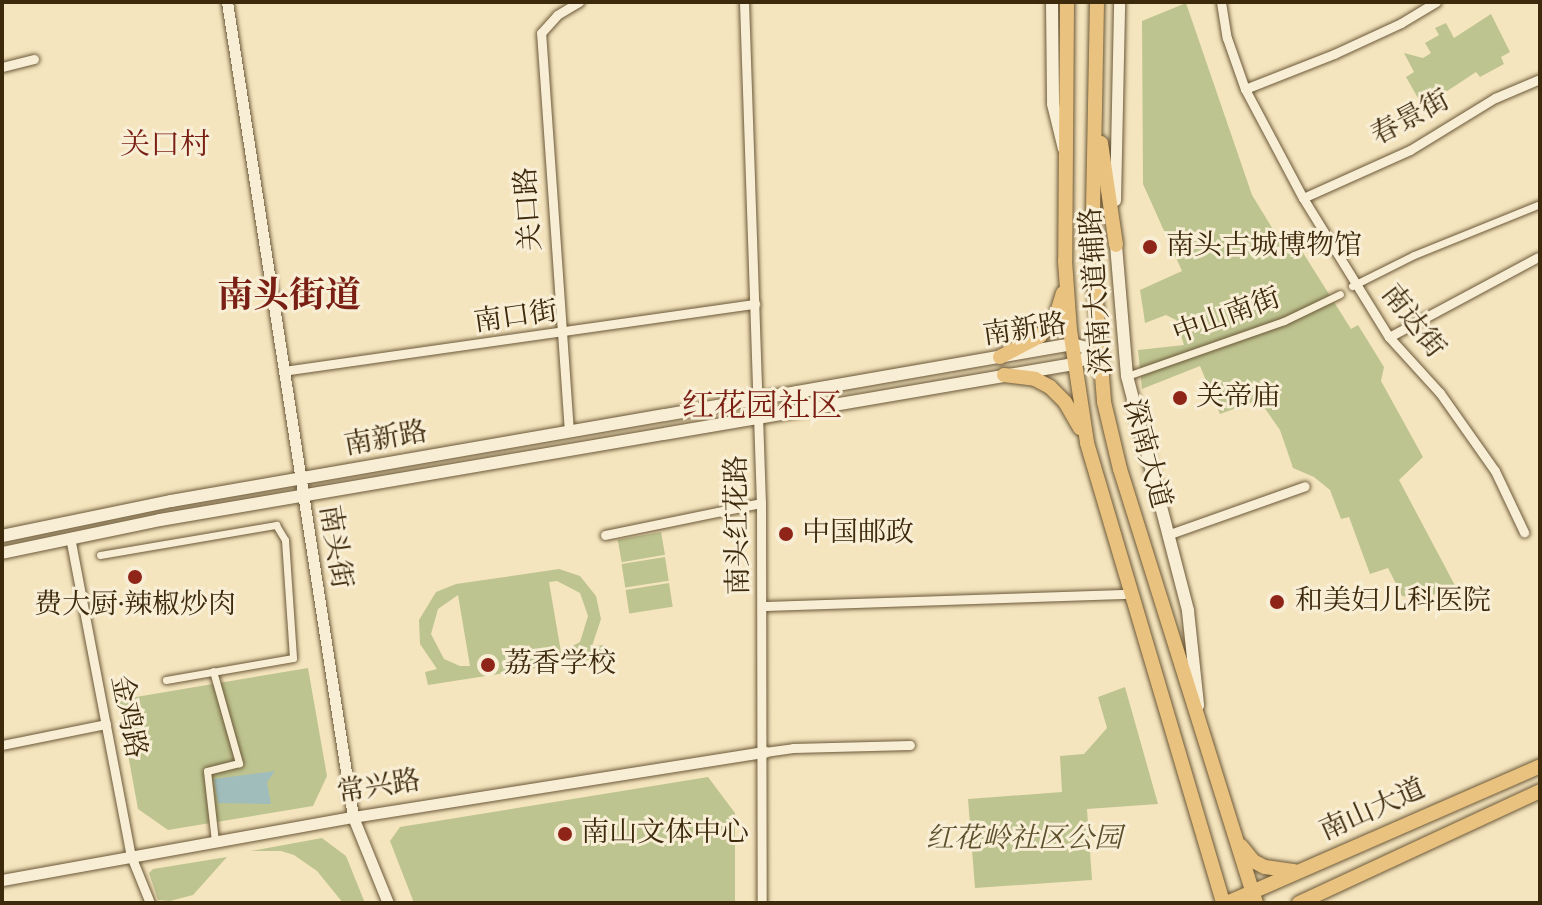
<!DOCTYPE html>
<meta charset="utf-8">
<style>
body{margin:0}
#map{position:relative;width:1542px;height:905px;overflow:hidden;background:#f5e5be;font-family:"IM FELL English","Noto Serif SC",serif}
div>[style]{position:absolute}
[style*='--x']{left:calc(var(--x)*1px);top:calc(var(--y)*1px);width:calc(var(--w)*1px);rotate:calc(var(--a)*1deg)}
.green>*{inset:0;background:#bec490;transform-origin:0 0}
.water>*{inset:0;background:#a0bdbc}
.roads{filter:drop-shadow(0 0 2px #6b5838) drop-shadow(0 0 2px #6b5838)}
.pedestrian>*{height:7px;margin:-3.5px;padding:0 3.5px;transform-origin:3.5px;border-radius:3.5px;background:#f8eed5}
.minor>*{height:9px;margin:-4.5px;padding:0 4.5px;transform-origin:4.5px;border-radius:4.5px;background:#f8eed5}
.tertiary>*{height:11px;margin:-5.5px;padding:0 5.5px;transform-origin:5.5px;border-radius:5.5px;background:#f8eed5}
.secondary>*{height:12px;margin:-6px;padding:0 6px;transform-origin:6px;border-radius:6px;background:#f8eed5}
.primary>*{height:14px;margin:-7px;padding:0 7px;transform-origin:7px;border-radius:7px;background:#eac27f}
.dots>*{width:22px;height:22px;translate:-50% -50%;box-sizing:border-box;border:4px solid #f8eed5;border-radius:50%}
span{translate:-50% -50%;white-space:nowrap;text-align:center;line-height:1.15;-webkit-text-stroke:6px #f8eed5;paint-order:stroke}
.street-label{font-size:28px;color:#3d290c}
.poi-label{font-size:28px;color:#3d290c}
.left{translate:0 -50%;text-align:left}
.park-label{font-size:28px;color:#5d502d;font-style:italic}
.neighbourhood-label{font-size:30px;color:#7a1f14}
.quarter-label{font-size:32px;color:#7a1f14}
.district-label{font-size:36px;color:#7a1f14;font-weight:700}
.frame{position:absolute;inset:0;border:4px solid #3d290c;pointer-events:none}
</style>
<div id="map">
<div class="green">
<i style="clip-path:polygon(1186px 3px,1252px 195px,1288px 254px,1300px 248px,1351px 329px,1358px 325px,1384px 367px,1381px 381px,1423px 457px,1399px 480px,1459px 593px,1445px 599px,1440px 592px,1423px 599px,1402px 596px,1388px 568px,1370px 574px,1349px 517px,1341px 519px,1330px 490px,1314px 477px,1293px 468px,1280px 430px,1259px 400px,1220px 414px,1200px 366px,1142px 389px,1138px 350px,1184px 345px,1176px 320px,1166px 315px,1145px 323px,1143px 309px,1140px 290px,1182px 271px,1143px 184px,1142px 21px)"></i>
<i style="clip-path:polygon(1491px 14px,1510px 52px,1501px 57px,1504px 64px,1480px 77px,1476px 72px,1423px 107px,1406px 77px,1414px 72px,1404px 53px,1423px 58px,1431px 53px,1425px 43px,1439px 35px,1435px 28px,1446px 23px,1454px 38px)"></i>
<i style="left:661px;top:532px;width:23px;height:44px;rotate:80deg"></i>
<i style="left:665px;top:557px;width:24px;height:44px;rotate:81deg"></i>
<i style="clip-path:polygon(evenodd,559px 569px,580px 576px,596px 596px,601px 619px,592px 646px,606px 645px,608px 657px,428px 685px,425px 672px,437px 669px,420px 644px,419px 620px,436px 592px,456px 584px,559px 569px,557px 581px,580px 593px,588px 616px,580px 642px,561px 652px,549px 582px,557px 581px,559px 569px,458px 595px,470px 666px,460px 666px,444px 659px,431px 634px,438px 609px,458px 595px)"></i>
<i style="left:669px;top:583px;width:24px;height:44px;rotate:81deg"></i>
<i style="clip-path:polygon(308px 668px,327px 776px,313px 806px,168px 830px,138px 809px,118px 700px)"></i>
<i style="clip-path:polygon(1125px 687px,1158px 804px,1087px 809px,1092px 880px,975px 888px,968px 799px,1062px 792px,1060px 756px,1084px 754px,1107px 728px,1098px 697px)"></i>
<i style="clip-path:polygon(708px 777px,735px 813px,735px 903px,414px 903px,390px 841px,400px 827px)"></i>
<i style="clip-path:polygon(322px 838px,346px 856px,365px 903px,343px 903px,317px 871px,294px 855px,281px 851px,251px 851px)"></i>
<i style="clip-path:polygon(227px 857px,193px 895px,170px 901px,158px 900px,149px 873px,153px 869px)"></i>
</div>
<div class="water">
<i style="clip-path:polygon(275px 771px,267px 782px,271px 804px,218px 803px,214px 779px)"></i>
</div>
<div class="roads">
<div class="pedestrian">
<i style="--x:1352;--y:286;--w:69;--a:-26.6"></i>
<i style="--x:1414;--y:255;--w:136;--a:-22"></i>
<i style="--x:1127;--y:376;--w:166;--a:-19.3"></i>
<i style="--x:1284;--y:321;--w:62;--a:-25.7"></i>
<i style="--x:100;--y:555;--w:179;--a:-9.7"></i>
<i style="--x:276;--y:525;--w:17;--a:59"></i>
<i style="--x:285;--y:540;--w:118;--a:86.1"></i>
<i style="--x:293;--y:658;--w:129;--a:170.2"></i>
<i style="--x:213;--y:671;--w:96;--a:74.2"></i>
<i style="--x:239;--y:763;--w:33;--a:166"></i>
<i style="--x:207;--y:771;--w:70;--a:83.5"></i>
</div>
<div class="minor">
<i style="--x:744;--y:2;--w:501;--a:88.06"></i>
<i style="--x:761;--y:503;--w:400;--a:89.9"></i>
<i style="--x:1221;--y:2;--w:36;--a:81"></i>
<i style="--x:1227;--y:38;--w:54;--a:70.6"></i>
<i style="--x:1245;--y:89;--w:123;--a:62"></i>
<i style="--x:1303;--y:198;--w:163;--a:58.3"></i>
<i style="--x:1389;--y:337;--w:76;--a:47.7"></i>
<i style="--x:1440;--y:393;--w:95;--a:54.8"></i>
<i style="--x:1495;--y:471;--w:68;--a:64.6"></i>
<i style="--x:2;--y:67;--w:33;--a:-14"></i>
<i style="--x:1245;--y:89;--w:96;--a:-21.5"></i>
<i style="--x:1334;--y:54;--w:74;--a:-24.8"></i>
<i style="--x:1401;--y:23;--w:41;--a:-31"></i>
<i style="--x:1303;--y:198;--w:117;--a:-24.2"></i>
<i style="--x:1410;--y:150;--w:100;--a:-31.5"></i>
<i style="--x:1495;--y:98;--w:49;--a:-22.9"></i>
<i style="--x:1389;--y:337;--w:169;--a:-28.2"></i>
<i style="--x:283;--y:371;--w:477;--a:-8.1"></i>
<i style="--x:569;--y:432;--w:400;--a:-94"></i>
<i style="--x:541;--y:33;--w:24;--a:-48"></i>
<i style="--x:557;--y:15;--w:26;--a:-31"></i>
<i style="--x:605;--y:535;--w:159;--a:-11.6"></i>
<i style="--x:1167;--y:535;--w:146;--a:-19.5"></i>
<i style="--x:70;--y:537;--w:325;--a:79.2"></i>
<i style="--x:131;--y:856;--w:51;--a:68"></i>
<i style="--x:763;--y:606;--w:370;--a:-1.9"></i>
<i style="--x:2;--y:745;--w:106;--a:-11.4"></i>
<i style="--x:765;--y:752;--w:28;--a:-8"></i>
<i style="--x:793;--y:748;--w:117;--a:-1.5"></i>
</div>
<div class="tertiary">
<i style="--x:227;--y:2;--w:825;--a:81.21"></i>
<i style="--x:353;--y:817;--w:93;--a:67.9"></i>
<i style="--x:1115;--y:200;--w:198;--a:-88.8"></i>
<i style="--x:2;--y:880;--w:357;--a:-10.2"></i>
<i style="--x:353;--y:817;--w:417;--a:-9"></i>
</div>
<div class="secondary">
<i style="--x:1052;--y:2;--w:102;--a:89.4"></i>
<i style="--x:1053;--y:104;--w:46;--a:76.3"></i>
<i style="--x:1116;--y:245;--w:131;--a:85.2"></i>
<i style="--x:1127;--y:376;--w:243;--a:75.4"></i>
<i style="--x:1188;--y:611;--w:95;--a:83.9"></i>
<i style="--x:2;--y:536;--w:173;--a:-11.7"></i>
<i style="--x:171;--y:501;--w:915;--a:-9.88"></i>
<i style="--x:1072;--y:344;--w:27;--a:15"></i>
<i style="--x:2;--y:553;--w:161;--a:-11.8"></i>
<i style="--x:160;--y:520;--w:927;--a:-9.69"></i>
<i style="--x:1074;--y:364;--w:27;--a:-28"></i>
</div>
<div class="primary">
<i style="--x:1067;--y:2;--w:259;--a:90.4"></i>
<i style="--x:1065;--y:261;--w:69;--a:85.9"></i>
<i style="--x:1070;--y:330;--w:114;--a:81.4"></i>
<i style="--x:1087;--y:443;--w:480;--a:73.5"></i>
<i style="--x:1097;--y:2;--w:250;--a:91.1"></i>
<i style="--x:1092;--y:252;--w:150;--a:85.4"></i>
<i style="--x:1104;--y:402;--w:69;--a:76.6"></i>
<i style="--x:1120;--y:469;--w:455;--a:72.6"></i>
<i style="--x:1101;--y:143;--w:103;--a:81.6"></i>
<i style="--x:1000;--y:357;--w:45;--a:-27.7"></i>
<i style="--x:1040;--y:336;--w:23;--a:-49"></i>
<i style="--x:1055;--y:319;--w:27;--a:-73"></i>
<i style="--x:1004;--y:375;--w:31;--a:7"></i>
<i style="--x:1035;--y:379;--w:17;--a:28"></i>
<i style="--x:1050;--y:387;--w:21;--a:45"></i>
<i style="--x:1065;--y:402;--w:30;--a:60"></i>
<i style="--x:1241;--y:846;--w:19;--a:51"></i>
<i style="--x:1253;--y:861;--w:13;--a:27"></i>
<i style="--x:1265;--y:867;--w:30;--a:8"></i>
<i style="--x:1227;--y:903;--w:342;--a:-23.6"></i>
<i style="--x:1299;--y:903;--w:266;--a:-24.9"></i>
</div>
</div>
<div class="dots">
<i style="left:1150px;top:247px;background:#8f2418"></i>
<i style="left:1180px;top:398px;background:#8f2418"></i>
<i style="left:786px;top:534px;background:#8f2418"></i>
<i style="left:135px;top:577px;background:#8f2418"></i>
<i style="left:1277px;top:602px;background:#8f2418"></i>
<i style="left:488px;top:665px;background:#8f2418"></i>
<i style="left:565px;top:834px;background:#8f2418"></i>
</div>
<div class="street-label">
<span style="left:1411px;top:119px;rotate:-28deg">春景街</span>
<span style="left:530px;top:209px;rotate:-94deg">关口路</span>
<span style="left:1098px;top:291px;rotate:-94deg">深南大道辅路</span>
<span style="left:1227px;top:317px;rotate:-20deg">中山南街</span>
<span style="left:516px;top:318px;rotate:-8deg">南口街</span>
<span style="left:1412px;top:322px;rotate:52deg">南达街</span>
<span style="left:1025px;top:331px;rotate:-8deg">南新路</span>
<span style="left:386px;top:440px;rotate:-10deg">南新路</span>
<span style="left:1146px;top:454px;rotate:75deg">深南大道</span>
<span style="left:739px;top:525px;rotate:-91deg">南头红花路</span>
<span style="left:334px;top:547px;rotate:81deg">南头街</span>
<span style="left:127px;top:717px;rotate:79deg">金鸡路</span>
<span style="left:379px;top:788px;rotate:-9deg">常兴路</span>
<span style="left:1373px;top:811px;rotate:-24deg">南山大道</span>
</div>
<div class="poi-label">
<span class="left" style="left:1166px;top:247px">南头古城博物馆</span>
<span class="left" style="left:1196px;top:398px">关帝庙</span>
<span class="left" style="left:802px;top:534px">中国邮政</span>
<span class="left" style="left:1295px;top:602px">和美妇儿科医院</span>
<span style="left:135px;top:606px">费大厨·辣椒炒肉</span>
<span class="left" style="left:504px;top:665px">荔香学校</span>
<span class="left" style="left:581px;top:834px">南山文体中心</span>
</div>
<div class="park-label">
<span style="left:1024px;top:840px">红花岭社区公园</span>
</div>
<div class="neighbourhood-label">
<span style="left:165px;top:146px">关口村</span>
</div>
<div class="quarter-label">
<span style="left:762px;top:408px">红花园社区</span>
</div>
<div class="district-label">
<span style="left:289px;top:298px">南头街道</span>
</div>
<div class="frame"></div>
</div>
